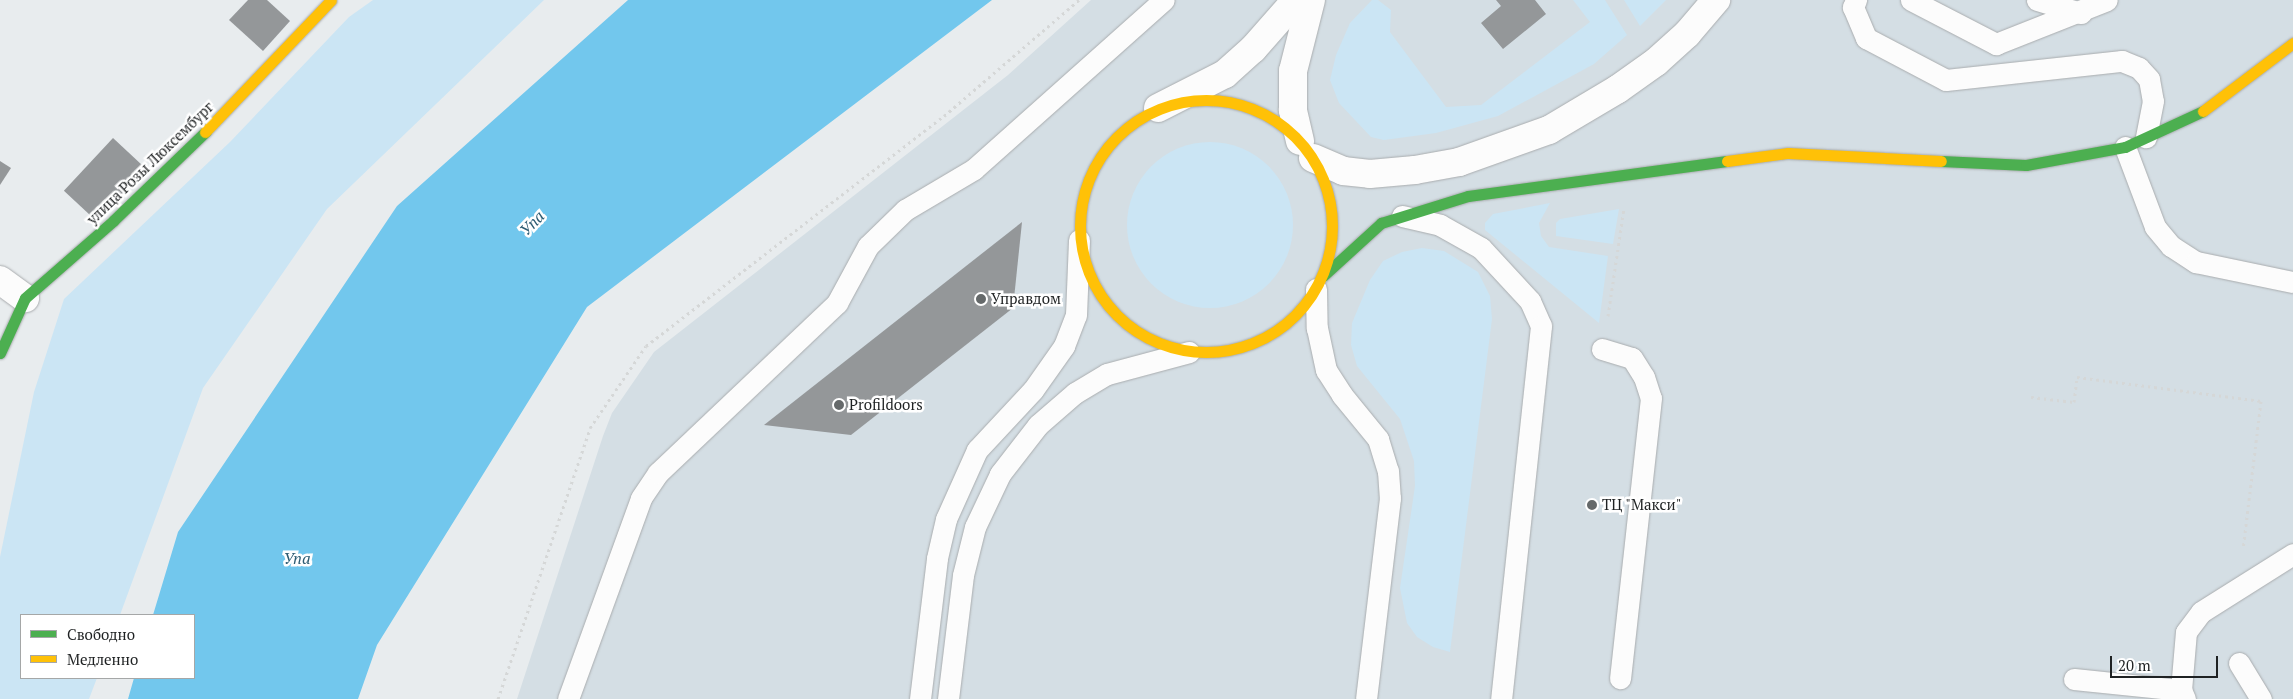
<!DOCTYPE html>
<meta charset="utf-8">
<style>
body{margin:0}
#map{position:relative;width:2293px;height:699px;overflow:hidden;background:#e8ecee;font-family:"PT Serif",serif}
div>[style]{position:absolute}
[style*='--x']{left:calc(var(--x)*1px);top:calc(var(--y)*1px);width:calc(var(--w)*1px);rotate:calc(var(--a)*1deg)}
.built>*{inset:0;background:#d4dee4}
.green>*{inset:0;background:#cbe5f4}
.round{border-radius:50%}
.water>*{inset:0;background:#72c7ed}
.building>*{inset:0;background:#949799;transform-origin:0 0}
.path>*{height:3px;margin-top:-1.5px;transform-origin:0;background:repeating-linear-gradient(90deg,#d5d7d7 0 2.5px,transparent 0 6.5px)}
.roads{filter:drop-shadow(0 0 1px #a9acae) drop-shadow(0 0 1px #a9acae)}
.lane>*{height:21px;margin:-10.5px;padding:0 10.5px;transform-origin:10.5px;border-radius:10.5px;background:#fcfcfc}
.street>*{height:28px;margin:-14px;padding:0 14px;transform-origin:14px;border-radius:14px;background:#fcfcfc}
.fast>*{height:11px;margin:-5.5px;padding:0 5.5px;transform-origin:5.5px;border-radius:5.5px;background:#4caf50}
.slow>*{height:11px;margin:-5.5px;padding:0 5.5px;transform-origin:5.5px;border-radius:5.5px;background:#ffc107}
.slow>.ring{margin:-5.5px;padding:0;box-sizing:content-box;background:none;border:11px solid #ffc107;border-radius:50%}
.dots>*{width:14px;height:14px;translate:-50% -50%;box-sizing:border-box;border:2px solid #fff;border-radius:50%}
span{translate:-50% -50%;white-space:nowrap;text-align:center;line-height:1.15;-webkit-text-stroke:5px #fff;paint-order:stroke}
.street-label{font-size:15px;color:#1f2223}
.poi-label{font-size:15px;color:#1f2223}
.left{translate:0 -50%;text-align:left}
.water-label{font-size:16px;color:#2d5c73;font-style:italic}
.legend{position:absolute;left:20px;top:614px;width:175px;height:65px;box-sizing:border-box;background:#fff;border:1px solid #a5a7a7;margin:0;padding:6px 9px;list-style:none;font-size:15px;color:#1f2223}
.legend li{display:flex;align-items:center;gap:10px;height:25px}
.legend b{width:25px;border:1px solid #a5a7a7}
.scale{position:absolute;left:2110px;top:656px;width:108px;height:22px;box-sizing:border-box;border:2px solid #1f2223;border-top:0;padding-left:6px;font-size:15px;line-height:18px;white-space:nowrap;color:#1f2223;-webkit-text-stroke:4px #fff;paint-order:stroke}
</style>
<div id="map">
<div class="built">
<i style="clip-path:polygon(1091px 0,2293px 0,2293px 699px,517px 699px,603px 436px,612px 413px,654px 352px,1008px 75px)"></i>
</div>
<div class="green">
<i style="clip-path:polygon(373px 0,544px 0,327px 209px,203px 388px,120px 615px,21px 615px,21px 678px,97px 678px,89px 699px,0 699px,0 557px,34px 392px,64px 299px,230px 142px,349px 17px)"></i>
<i style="clip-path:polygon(1372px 0,1378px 0,1391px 10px,1390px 32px,1446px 107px,1481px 105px,1590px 22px,1573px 0,1605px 0,1627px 35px,1594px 64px,1498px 116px,1436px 133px,1384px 140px,1371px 137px,1339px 103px,1330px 80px,1336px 55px,1350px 23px)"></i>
<i style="clip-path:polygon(1624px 0,1666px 0,1640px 26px)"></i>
<i class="round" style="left:1127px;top:142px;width:166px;height:166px"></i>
<i style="clip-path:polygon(1550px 203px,1539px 223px,1541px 236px,1549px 247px,1608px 256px,1599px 323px,1485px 230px,1485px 223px,1493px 214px)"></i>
<i style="clip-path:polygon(1619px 209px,1613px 244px,1556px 236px,1556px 223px,1560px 219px)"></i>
<i style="clip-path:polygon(1422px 248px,1444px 251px,1478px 272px,1490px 296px,1492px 319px,1450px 652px,1433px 647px,1417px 637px,1407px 623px,1400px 588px,1415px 486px,1414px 461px,1400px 419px,1357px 366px,1351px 345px,1352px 323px,1370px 280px,1383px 261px,1402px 252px)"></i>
</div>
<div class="water">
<i style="clip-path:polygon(628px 0,992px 0,587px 307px,377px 645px,358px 699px,128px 699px,134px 678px,194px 678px,194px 615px,153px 615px,178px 532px,397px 206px)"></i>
</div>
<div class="building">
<i style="clip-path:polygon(248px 0,267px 0,290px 21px,263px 51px,229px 20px)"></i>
<i style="clip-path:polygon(1496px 0,1535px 0,1546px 14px,1503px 49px,1481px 23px,1501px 6px)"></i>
<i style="left:113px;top:138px;width:47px;height:72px;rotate:43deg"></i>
<i style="clip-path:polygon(0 161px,11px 168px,0 185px)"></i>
<i style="clip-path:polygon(1022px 222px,1013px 308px,851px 435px,764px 425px)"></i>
</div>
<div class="path">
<i style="--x:1608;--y:316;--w:109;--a:-81.6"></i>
<i style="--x:2031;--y:397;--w:43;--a:6.6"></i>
<i style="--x:2074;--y:402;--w:25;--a:-83"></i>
<i style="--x:2077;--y:377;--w:186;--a:7.4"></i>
<i style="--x:2261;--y:401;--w:149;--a:96.9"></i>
<i style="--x:498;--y:699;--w:286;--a:-71.2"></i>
<i style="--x:590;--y:428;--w:99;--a:-55.7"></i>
<i style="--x:646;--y:346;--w:376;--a:-37.7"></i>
<i style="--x:944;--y:116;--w:178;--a:-40.7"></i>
</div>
<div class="roads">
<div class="lane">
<i style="--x:1856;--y:0;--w:8;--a:113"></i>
<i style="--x:1853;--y:7;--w:34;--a:67"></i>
<i style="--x:1866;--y:38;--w:90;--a:27.7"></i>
<i style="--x:1946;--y:80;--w:177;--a:-6.2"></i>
<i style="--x:2122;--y:61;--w:18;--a:22"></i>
<i style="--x:2139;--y:68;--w:15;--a:48"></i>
<i style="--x:2149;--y:79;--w:22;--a:80"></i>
<i style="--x:2153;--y:101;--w:37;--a:101"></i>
<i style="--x:1911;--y:0;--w:96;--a:27.4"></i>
<i style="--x:1996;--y:44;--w:119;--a:-21.6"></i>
<i style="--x:2037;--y:0;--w:46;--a:16.5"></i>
<i style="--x:2125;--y:147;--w:85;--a:69.4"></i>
<i style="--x:2155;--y:227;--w:25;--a:50"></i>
<i style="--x:2171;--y:246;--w:30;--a:33"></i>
<i style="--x:2196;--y:262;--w:99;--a:11.7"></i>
<i style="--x:1402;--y:216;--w:39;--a:13"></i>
<i style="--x:1440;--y:225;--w:47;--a:29.3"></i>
<i style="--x:1481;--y:248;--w:72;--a:47.2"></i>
<i style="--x:1530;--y:301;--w:27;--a:66"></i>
<i style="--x:1541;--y:326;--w:375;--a:96.1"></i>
<i style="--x:1316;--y:289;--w:39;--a:89"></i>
<i style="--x:1317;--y:328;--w:43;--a:77.9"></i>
<i style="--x:1326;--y:370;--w:30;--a:57"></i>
<i style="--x:1342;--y:395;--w:57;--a:50.7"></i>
<i style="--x:1378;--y:439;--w:34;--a:73"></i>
<i style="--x:1388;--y:471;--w:27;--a:86"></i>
<i style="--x:1390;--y:498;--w:202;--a:96.8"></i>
<i style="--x:1602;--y:349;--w:31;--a:17"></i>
<i style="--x:1632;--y:358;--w:22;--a:58"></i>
<i style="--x:1644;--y:377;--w:22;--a:72"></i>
<i style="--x:1651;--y:398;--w:282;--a:96.3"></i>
<i style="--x:2239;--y:663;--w:42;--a:58.6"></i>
<i style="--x:2074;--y:679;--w:108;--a:5.9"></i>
<i style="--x:568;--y:699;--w:214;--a:-70"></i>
<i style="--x:641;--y:498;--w:30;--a:-56"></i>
<i style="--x:658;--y:473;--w:247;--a:-43.5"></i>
<i style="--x:837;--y:303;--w:65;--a:-61.5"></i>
<i style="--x:868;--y:246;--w:52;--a:-44.2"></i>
<i style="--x:905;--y:210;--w:80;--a:-30.7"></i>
<i style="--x:974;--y:169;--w:254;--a:-41.7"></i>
<i style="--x:920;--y:699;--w:142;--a:-83.1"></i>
<i style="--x:937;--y:558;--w:40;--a:-77"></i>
<i style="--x:946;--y:519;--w:76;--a:-65.8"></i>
<i style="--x:977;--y:450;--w:82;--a:-47"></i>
<i style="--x:1033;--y:390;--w:54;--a:-54.8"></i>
<i style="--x:1064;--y:346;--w:33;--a:-69"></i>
<i style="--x:1076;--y:315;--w:75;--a:-87.7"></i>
<i style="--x:948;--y:699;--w:125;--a:-83.1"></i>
<i style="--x:963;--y:575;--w:49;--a:-76"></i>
<i style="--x:975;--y:527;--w:59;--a:-64.7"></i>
<i style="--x:1000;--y:474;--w:62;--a:-52.2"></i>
<i style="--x:1038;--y:425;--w:49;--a:-40.9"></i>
<i style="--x:1075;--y:393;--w:37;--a:-31"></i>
<i style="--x:1107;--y:374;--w:85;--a:-15"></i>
<i style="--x:2185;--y:699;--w:10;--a:-114"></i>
<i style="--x:2181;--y:690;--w:58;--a:-85.1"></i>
<i style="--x:2186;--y:632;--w:25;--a:-53"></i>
<i style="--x:2201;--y:612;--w:109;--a:-32.2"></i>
</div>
<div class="street">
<i style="--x:1158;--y:108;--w:75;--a:-26.9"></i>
<i style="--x:1225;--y:74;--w:38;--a:-42"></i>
<i style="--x:1253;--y:49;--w:65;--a:-48.7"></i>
<i style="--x:1300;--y:141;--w:32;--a:-103"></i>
<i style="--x:1293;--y:110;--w:39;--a:-90"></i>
<i style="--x:1293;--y:71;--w:73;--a:-75.8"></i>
<i style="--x:1313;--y:158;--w:33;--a:23"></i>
<i style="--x:1343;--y:171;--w:27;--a:6"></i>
<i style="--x:1370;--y:174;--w:45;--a:-5.1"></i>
<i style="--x:1415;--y:170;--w:45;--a:-10.3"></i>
<i style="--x:1459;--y:162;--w:96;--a:-19.6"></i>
<i style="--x:1549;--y:130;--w:80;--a:-30.7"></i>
<i style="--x:1618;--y:89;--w:47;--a:-35.4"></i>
<i style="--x:1656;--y:62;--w:42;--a:-42.1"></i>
<i style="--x:1687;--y:34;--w:45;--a:-49.5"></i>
<i style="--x:0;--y:280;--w:31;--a:36"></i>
</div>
<div class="fast">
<i style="--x:1941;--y:161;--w:85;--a:2.7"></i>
<i style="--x:2026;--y:165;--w:101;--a:-10.3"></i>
<i style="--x:2125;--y:147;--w:86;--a:-24.8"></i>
<i style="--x:1323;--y:276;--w:79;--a:-42.4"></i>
<i style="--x:1381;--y:223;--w:91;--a:-17.2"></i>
<i style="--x:1468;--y:196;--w:261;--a:-7.7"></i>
<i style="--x:0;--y:353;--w:60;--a:-65.6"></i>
<i style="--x:25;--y:298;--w:118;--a:-41.2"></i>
<i style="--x:114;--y:220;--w:127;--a:-44"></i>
</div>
<div class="slow">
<i class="ring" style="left:1080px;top:100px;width:241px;height:241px"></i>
<i style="--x:2203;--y:111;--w:113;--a:-37.1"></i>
<i style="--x:205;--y:132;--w:182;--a:-46.3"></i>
<i style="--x:1727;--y:161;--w:62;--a:-7.5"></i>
<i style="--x:1788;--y:153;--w:153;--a:3"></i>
</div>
</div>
<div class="dots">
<i style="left:981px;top:299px;background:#65696a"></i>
<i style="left:839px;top:405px;background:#65696a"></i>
<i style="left:1592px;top:505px;background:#65696a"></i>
</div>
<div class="street-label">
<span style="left:150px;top:163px;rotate:-44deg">улица Розы Люксембург</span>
</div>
<div class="poi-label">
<span class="left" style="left:991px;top:299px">Управдом</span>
<span class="left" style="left:849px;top:405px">Profildoors</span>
<span class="left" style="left:1602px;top:505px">ТЦ "Макси"</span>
</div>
<div class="water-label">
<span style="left:532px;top:223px;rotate:-46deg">Упа</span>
<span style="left:297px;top:558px">Упа</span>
</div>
<ul class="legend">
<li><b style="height:6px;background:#4caf50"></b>Свободно</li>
<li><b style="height:6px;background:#ffc107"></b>Медленно</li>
</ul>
<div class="scale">20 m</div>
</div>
